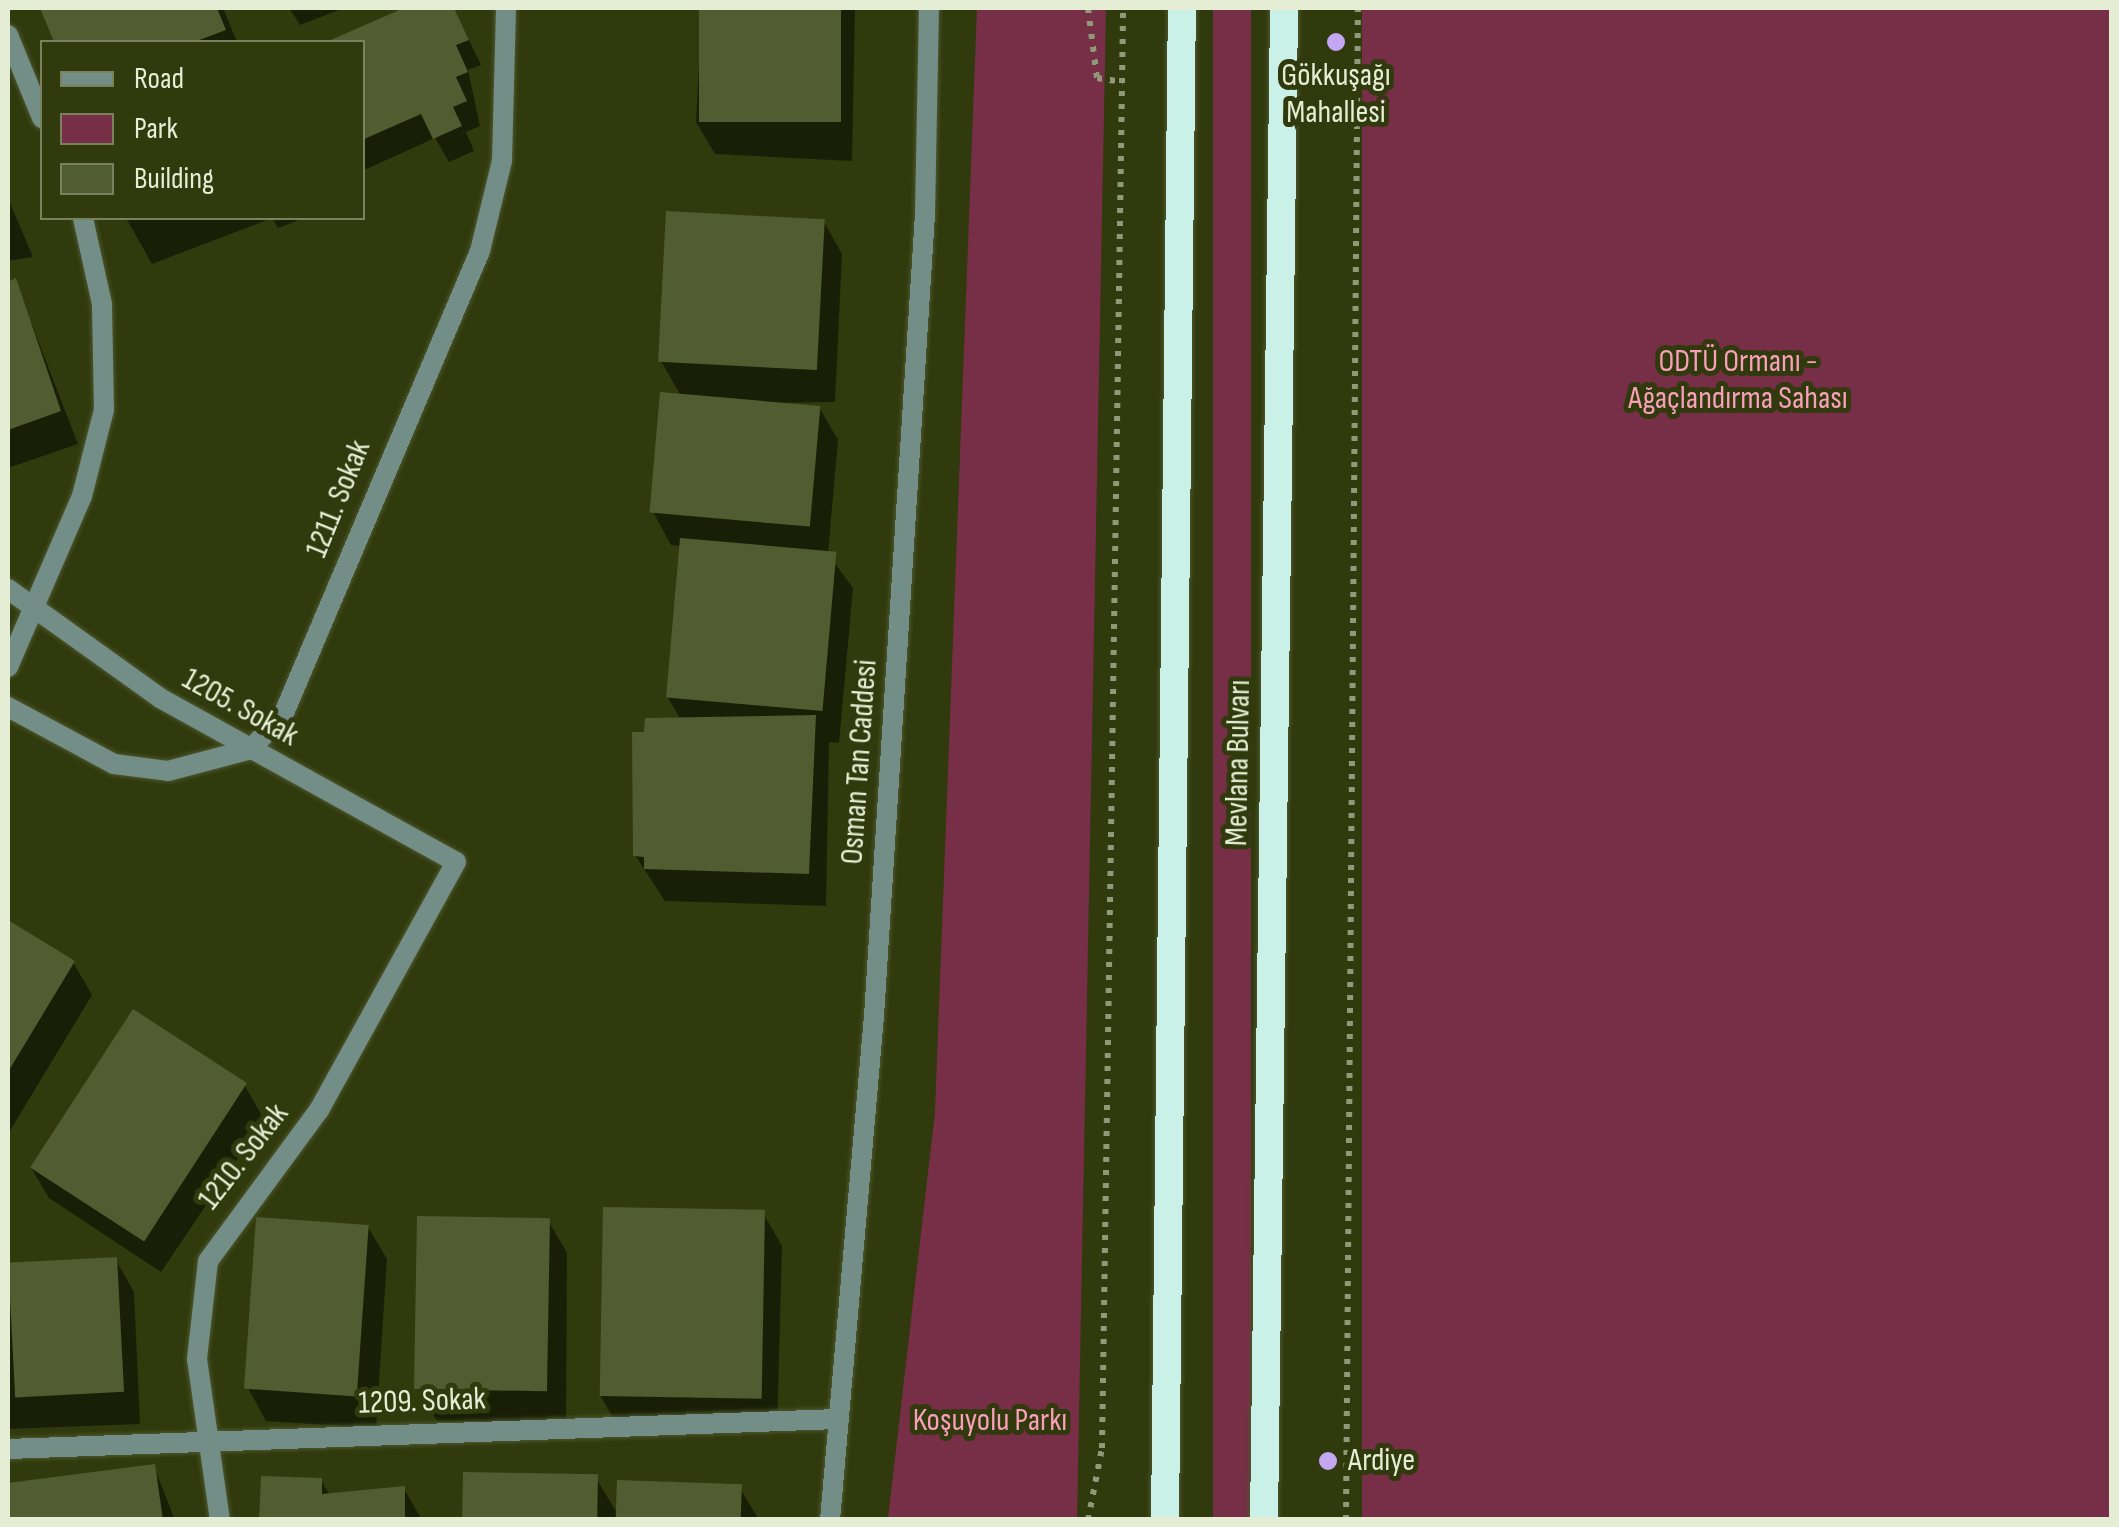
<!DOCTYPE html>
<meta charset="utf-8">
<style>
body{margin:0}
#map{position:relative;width:2119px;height:1527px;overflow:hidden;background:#303a0d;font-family:"Sofia Sans Condensed",sans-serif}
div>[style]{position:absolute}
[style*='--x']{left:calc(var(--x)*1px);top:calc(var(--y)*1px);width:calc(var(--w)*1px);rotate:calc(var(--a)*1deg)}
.green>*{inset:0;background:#772e47;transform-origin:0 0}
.shadow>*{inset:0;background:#0007}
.building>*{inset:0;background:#515c30;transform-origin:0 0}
.path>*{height:6px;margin-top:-3px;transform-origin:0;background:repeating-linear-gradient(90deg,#919a78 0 5px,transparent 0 13px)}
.roads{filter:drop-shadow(0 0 2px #4d572d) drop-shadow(0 0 2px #4d572d)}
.minor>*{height:20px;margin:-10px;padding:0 10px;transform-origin:10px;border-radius:10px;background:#738d87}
.tertiary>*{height:20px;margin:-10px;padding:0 10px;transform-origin:10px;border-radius:10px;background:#738d87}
.trunk>*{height:28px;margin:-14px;padding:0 14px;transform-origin:14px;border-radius:14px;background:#caf1e8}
.dots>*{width:28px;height:28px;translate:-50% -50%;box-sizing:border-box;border:5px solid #303a0d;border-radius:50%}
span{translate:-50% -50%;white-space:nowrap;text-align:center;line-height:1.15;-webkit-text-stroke:10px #303a0d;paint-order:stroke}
.poi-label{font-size:32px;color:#e6edd5}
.left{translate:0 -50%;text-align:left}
.park-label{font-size:32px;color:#f99fba}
.street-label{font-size:32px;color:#e6edd5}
.frame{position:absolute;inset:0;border:10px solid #e6edd5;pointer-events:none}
.legend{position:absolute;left:40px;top:40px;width:325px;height:180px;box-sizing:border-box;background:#303a0d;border:2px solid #79825d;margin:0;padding:12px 18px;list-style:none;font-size:30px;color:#e6edd5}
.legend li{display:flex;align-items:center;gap:20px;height:50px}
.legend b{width:50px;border:2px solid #79825d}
</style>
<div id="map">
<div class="green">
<i style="clip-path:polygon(977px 8px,1106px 8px,1077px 1519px,888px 1519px,935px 1112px)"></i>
<i style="left:1213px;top:8px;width:38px;height:1512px"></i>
<i style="left:1362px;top:8px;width:749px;height:1511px"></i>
</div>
<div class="shadow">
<i style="clip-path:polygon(43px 8px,223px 8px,237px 42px,57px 42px)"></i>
<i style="clip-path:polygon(289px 8px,344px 8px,300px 25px)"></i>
<i style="clip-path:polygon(411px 8px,454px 8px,481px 65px,468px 70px,480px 126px,466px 132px,474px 151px,449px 162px,435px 138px,362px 171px,362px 42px,332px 42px)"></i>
<i style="clip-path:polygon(702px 8px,855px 8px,852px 161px,715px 154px,696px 122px)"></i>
<i style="clip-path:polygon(8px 198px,33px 257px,8px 261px)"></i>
<i style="clip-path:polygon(126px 218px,304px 218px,278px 228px,272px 218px,152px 264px)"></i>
<i style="clip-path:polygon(824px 222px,842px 254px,835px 402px,768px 403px,819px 407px,838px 440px,828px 554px,853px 588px,839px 743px,829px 742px,826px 906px,665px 901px,635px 855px,681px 720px,667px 696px,681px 546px,671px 545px,653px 512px,681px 396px,661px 361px)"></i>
<i style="clip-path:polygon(15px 281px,78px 444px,8px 468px,8px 285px)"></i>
<i style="clip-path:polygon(8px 923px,73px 962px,92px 995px,8px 1134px)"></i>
<i style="clip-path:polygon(245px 1086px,264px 1119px,161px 1272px,49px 1198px,30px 1166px)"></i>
<i style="clip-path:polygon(763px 1213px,782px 1246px,777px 1432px,619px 1428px,600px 1395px)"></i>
<i style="clip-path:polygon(548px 1220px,567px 1253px,566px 1422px,437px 1421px,418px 1389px)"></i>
<i style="clip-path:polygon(368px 1227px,387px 1259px,376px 1428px,266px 1421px,248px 1388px)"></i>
<i style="clip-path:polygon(116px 1260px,134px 1292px,140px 1424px,8px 1429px,8px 1265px)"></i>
<i style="clip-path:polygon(154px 1467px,175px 1520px,8px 1520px,8px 1486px)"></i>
<i style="clip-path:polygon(596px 1478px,617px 1513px,740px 1488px,759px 1520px,464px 1520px)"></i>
<i style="clip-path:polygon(321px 1480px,330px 1496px,404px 1489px,422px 1520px,262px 1520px)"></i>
</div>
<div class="building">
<i style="clip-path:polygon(40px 8px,217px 8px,226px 30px,194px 42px,54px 42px)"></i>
<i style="clip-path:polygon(404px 8px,454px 8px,469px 40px,456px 45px,468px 72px,456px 77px,467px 101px,453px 107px,462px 126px,433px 139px,421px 114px,362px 140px,362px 42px,326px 42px)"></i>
<i style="left:699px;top:8px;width:142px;height:114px"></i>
<i style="left:666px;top:211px;width:159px;height:151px;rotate:3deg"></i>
<i style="clip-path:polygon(16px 278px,61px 411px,8px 430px,8px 282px)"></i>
<i style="left:660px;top:392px;width:161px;height:121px;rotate:5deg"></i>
<i style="left:680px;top:538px;width:157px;height:160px;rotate:5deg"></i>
<i style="clip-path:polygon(816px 715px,809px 874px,644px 869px,644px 857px,633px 856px,632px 732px,644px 732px,645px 718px)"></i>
<i style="clip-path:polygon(8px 920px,75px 961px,8px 1072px)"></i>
<i style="left:133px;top:1009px;width:136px;height:189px;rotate:33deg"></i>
<i style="left:603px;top:1207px;width:162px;height:189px;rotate:1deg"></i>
<i style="left:417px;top:1216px;width:133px;height:173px;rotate:1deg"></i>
<i style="left:256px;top:1217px;width:113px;height:172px;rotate:4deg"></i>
<i style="left:117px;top:1257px;width:135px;height:109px;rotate:87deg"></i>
<i style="clip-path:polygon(155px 1464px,163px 1520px,8px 1520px,8px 1483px)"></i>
<i style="left:463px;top:1472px;width:135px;height:48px;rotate:1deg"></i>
<i style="clip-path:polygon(261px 1476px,322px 1478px,322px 1494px,405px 1486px,405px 1520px,259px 1520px)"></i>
<i style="left:617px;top:1480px;width:125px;height:40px;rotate:2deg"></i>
</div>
<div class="path">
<i style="--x:1088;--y:8;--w:71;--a:82.7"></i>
<i style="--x:1097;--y:78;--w:26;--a:9"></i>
<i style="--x:1088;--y:1520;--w:73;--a:-79"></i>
<i style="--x:1102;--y:1448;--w:1440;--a:-89.16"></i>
<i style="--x:1346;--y:1520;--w:1512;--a:-89.55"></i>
</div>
<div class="roads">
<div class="minor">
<i style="--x:8;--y:35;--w:90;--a:67.7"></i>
<i style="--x:8;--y:589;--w:187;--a:35.6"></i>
<i style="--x:160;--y:698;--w:338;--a:29"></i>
<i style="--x:456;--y:862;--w:283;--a:118.9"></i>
<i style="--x:319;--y:1110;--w:187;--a:126.3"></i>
<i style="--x:208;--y:1261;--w:99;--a:96.4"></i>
<i style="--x:197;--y:1359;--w:163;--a:81.9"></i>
<i style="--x:8;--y:667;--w:186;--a:-66.6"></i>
<i style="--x:82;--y:496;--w:89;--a:-75.7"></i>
<i style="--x:104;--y:410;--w:106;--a:-91.1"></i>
<i style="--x:102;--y:304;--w:88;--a:-102.5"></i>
<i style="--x:8;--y:707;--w:120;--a:28.3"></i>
<i style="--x:114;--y:764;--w:54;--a:7.4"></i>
<i style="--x:168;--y:771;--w:86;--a:-14.8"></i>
<i style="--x:251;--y:749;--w:49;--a:-47.5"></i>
<i style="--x:284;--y:713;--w:502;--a:-67.01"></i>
<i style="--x:480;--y:251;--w:93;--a:-76.3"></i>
<i style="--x:502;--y:161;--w:153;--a:-88.5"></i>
<i style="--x:8;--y:1449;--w:831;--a:-2.07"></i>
</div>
<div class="tertiary">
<i style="--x:830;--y:1520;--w:506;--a:-85.01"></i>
<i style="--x:874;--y:1016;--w:804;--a:-86.36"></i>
<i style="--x:925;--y:214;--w:206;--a:-88.9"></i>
</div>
<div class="trunk">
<i style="--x:1165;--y:1520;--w:1512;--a:-89.36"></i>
<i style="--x:1264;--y:1520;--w:1512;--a:-89.24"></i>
</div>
</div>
<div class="dots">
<i style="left:1336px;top:42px;background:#c3a7f2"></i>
<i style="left:1328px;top:1461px;background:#c3a7f2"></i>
</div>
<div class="poi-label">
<span style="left:1336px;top:95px">Gökkuşağı<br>Mahallesi</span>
<span class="left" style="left:1348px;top:1461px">Ardiye</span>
</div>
<div class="park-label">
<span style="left:1738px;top:381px">ODTÜ Ormanı -<br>Ağaçlandırma Sahası</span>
<span style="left:990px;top:1421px">Koşuyolu Parkı</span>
</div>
<div class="street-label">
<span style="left:339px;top:499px;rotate:-68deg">1211. Sokak</span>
<span style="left:240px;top:708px;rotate:29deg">1205. Sokak</span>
<span style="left:860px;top:762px;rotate:-86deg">Osman Tan Caddesi</span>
<span style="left:1239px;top:763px;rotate:-89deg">Mevlana Bulvarı</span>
<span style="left:244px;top:1157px;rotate:-52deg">1210. Sokak</span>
<span style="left:422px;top:1402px;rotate:-2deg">1209. Sokak</span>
</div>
<div class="frame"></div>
<ul class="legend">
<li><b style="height:12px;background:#738d87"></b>Road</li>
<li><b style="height:28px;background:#772e47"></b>Park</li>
<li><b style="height:28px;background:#515c30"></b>Building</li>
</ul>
</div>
